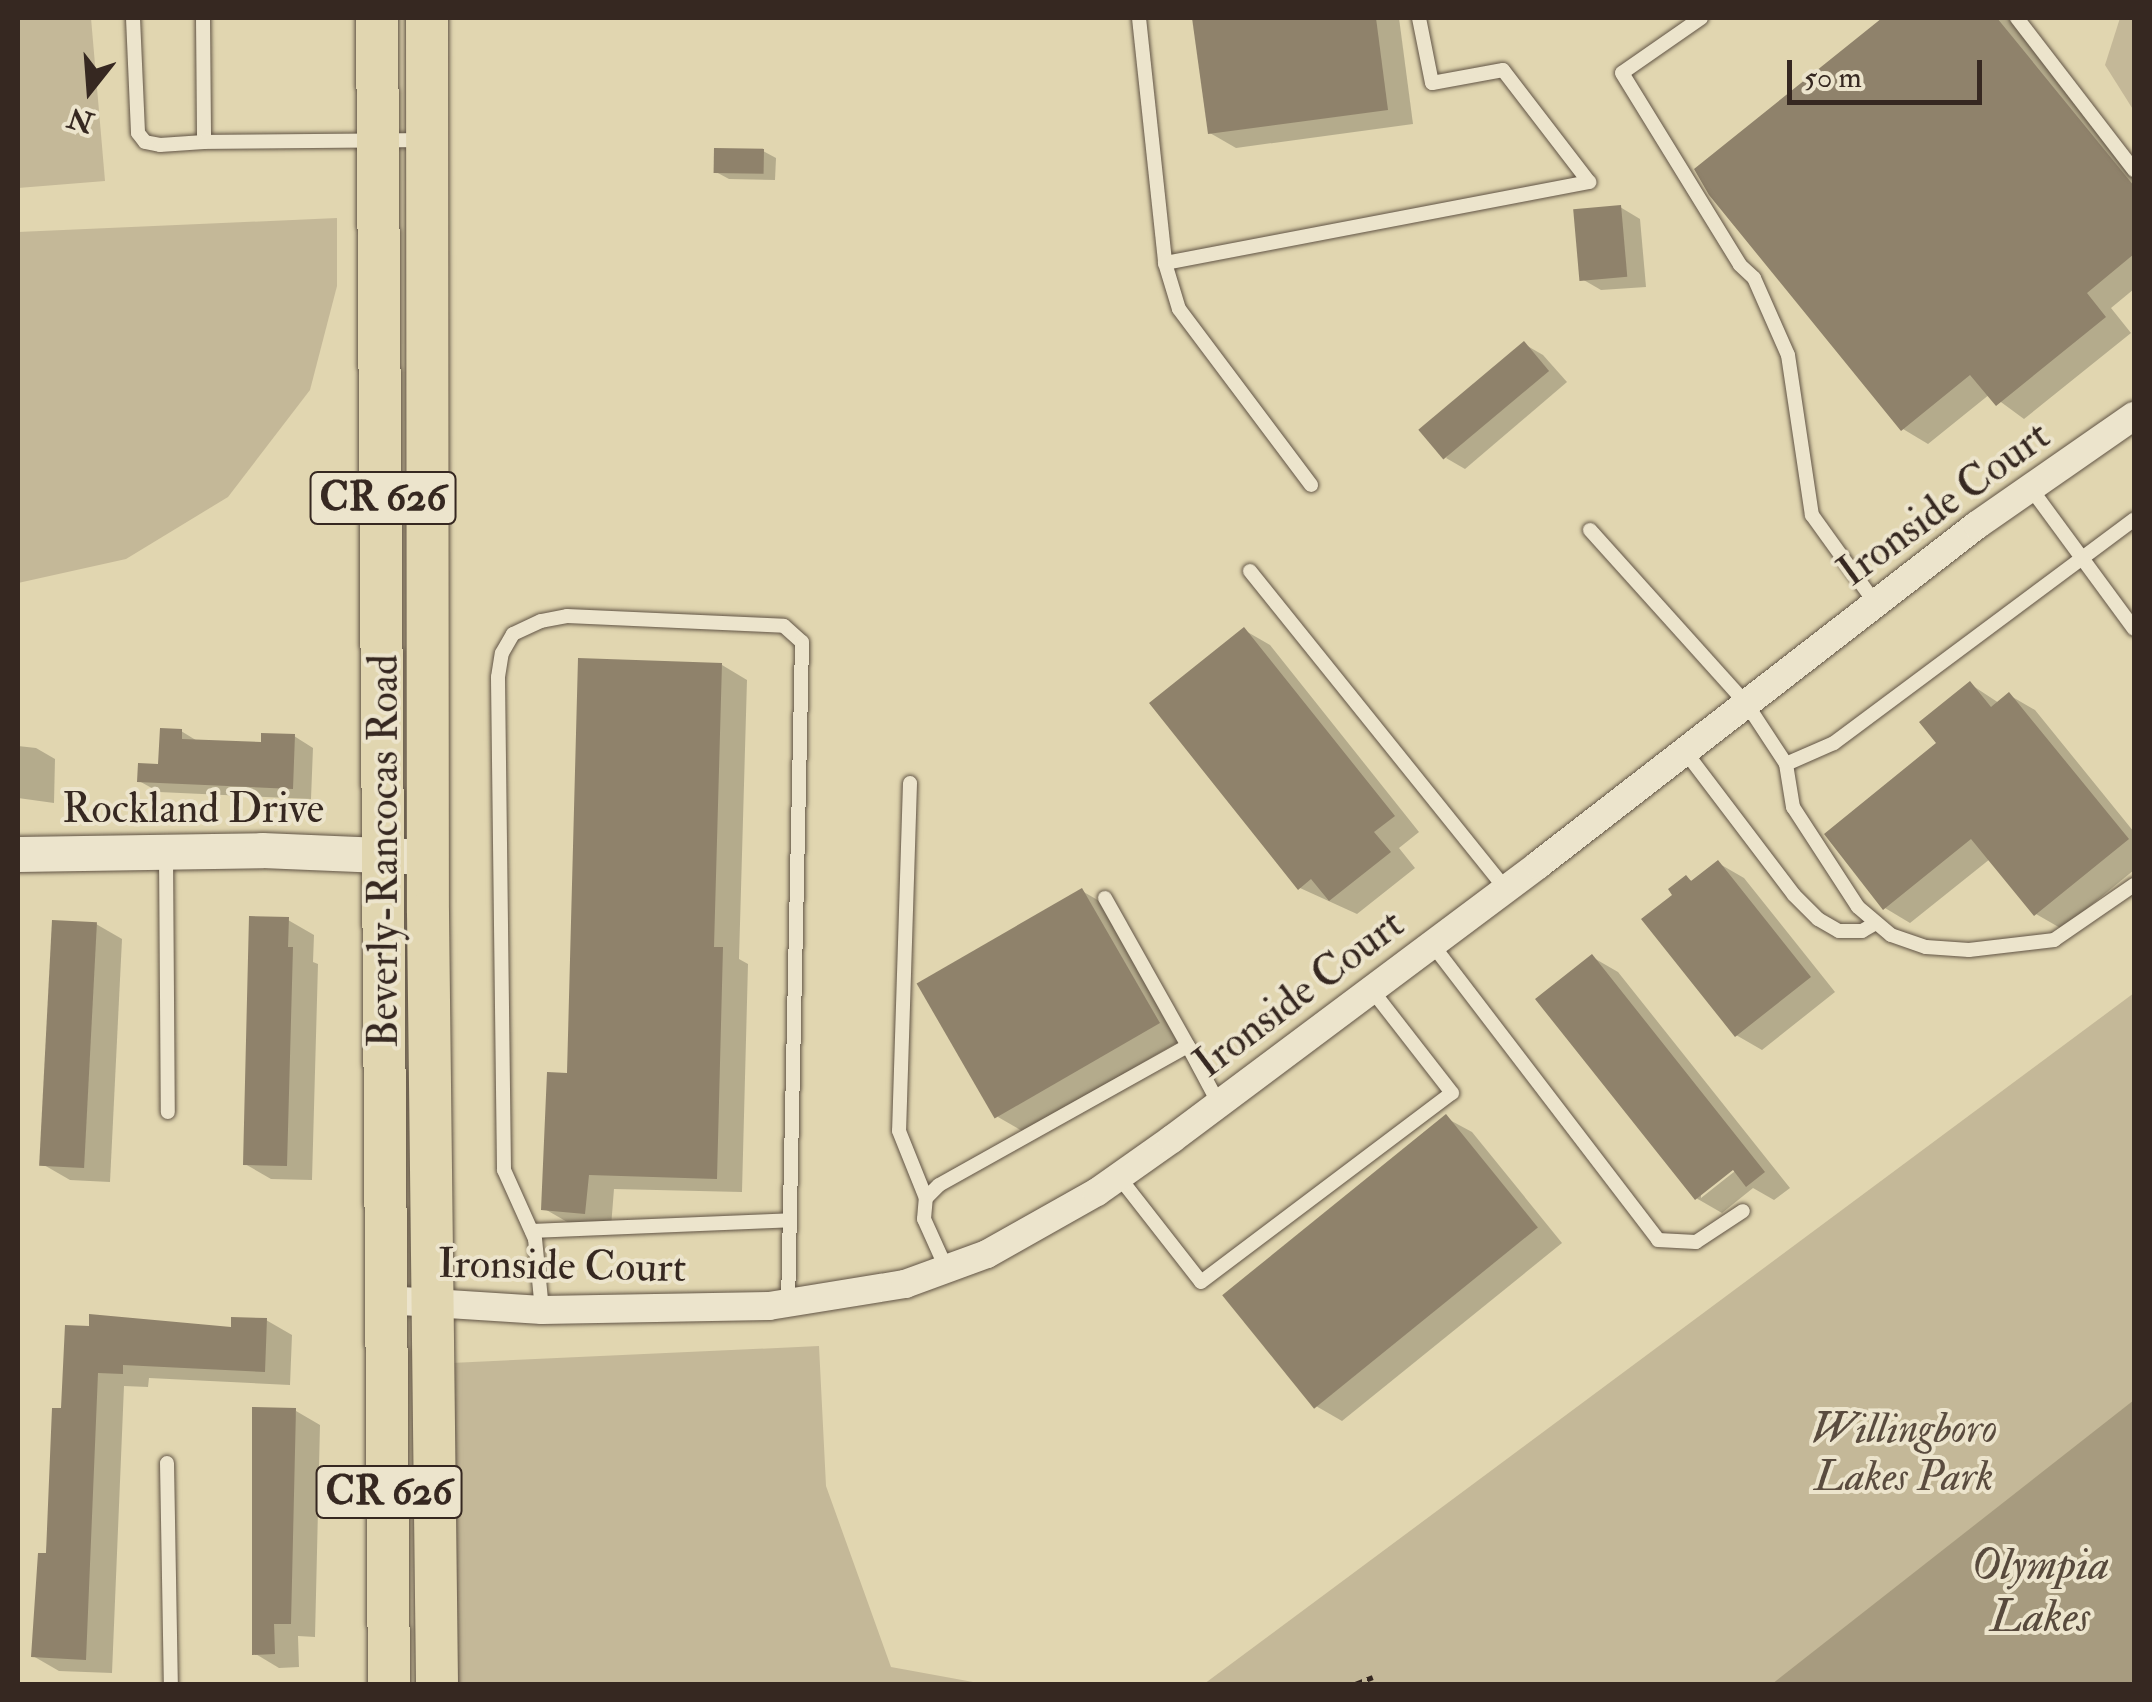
<!DOCTYPE html>
<style>
body{margin:0}
#map{position:relative;width:2152px;height:1702px;overflow:hidden;background:#e1d6b0;font-family:"IM FELL Double Pica",serif}
div>[style]{position:absolute}
[style*='--x']{left:calc(var(--x)*1px);top:calc(var(--y)*1px);width:calc(var(--w)*1px);rotate:calc(var(--a)*1deg)}
.green>*{inset:0;background:#c4b898}
.water>*{inset:0;background:#a79b7f}
.shadow>*{inset:0;background:#0003}
.building>*{inset:0;background:#8f826b;transform-origin:0 0}
.path>*{height:5px;margin-top:-2.5px;transform-origin:0;background:repeating-linear-gradient(90deg,#362821 0 8px,transparent 0 13px)}
.roads{filter:drop-shadow(0 0 2px #615445) drop-shadow(0 0 2px #615445)}
.service>*{height:14px;margin:-7px;padding:0 7px;transform-origin:7px;border-radius:7px;background:#ece4cc}
.minor>*{height:28px;margin:-14px;padding:0 14px;transform-origin:14px;border-radius:14px;background:#ece4cc}
.tertiary>*{height:35px;margin:-17.5px;padding:0 17.5px;transform-origin:17.5px;border-radius:17.5px;background:#ece4cc}
.primary>*{height:42px;margin:-21px;padding:0 21px;transform-origin:21px;border-radius:21px;background:#e1d6b0}
span{translate:-50% -50%;white-space:nowrap;text-align:center;line-height:1.15;-webkit-text-stroke:8px #ece4cc;paint-order:stroke}
.shield-label span{padding:2px 8px;background:#ece4cc;border:2px solid;border-radius:8px;-webkit-text-stroke-width:0}
.shield-label{font-size:40px;color:#362821;font-weight:700}
.street-label{font-size:42px;color:#362821}
.park-label{font-size:42px;color:#5a4c3f;font-style:italic}
.water-label{font-size:45px;color:#584a3d;font-style:italic}
.frame{position:absolute;inset:0;border:20px solid #362821;pointer-events:none}
.north{position:absolute;left:40px;top:40px;width:100px;height:100px;-webkit-text-stroke:8px #ece4cc;paint-order:stroke;rotate:197deg;font-size:28px;font-weight:700;line-height:40px;text-align:center;color:#362821}
.north::after{content:'';display:block;margin:auto;width:35px;height:45px;background:#362821;clip-path:polygon(50% 0,100% 100%,50% 72%,0 100%)}
.scale{position:absolute;left:1787px;top:60px;width:195px;height:45px;box-sizing:border-box;border:5px solid #362821;border-top:0;padding-left:12px;font-size:30px;line-height:35px;white-space:nowrap;color:#362821;-webkit-text-stroke:8px #ece4cc;paint-order:stroke}
</style>
<div id="map">
<div class="green">
<i style="clip-path:polygon(18px 18px,91px 18px,105px 181px,18px 188px)"></i>
<i style="clip-path:polygon(2120px 18px,2134px 18px,2134px 111px,2105px 65px)"></i>
<i style="clip-path:polygon(337px 218px,337px 286px,310px 390px,228px 497px,126px 559px,18px 583px,18px 232px)"></i>
<i style="clip-path:polygon(2134px 993px,2134px 1684px,1204px 1684px)"></i>
<i style="clip-path:polygon(819px 1346px,826px 1486px,891px 1667px,984px 1684px,451px 1684px,451px 1363px)"></i>
</div>
<div class="water">
<i style="clip-path:polygon(2134px 1400px,2134px 1684px,1772px 1684px)"></i>
</div>
<div class="shadow">
<i style="clip-path:polygon(1194px 18px,1399px 18px,1413px 124px,1236px 148px,1210px 133px)"></i>
<i style="clip-path:polygon(1886px 18px,2009px 18px,2134px 172px,2134px 289px,2111px 308px,2131px 333px,2024px 419px,1990px 394px,1928px 444px,1903px 429px,1697px 170px)"></i>
<i style="clip-path:polygon(763px 151px,776px 158px,775px 180px,729px 179px,716px 172px)"></i>
<i style="clip-path:polygon(1620px 207px,1640px 219px,1646px 287px,1601px 290px,1582px 279px)"></i>
<i style="clip-path:polygon(1524px 344px,1543px 355px,1567px 382px,1465px 469px,1446px 458px)"></i>
<i style="clip-path:polygon(1244px 630px,1270px 645px,1419px 832px,1399px 848px,1415px 868px,1357px 914px,1300px 888px)"></i>
<i style="clip-path:polygon(722px 665px,747px 680px,739px 959px,748px 964px,742px 1192px,614px 1189px,611px 1227px,569px 1223px,543px 1208px,569px 1075px)"></i>
<i style="clip-path:polygon(1970px 684px,1999px 703px,2009px 695px,2035px 710px,2134px 832px,2134px 870px,2062px 929px,2036px 914px,1990px 859px,1910px 923px,1885px 908px,1940px 743px)"></i>
<i style="clip-path:polygon(181px 731px,199px 742px,263px 745px,294px 736px,313px 748px,311px 799px,159px 792px,139px 781px,161px 766px)"></i>
<i style="clip-path:polygon(18px 746px,36px 748px,55px 759px,54px 803px,18px 798px)"></i>
<i style="clip-path:polygon(1718px 863px,1744px 878px,1835px 992px,1762px 1050px,1736px 1035px,1686px 878px,1694px 882px)"></i>
<i style="clip-path:polygon(1082px 891px,1108px 906px,1185px 1038px,1024px 1132px,998px 1117px)"></i>
<i style="clip-path:polygon(288px 920px,314px 935px,313px 962px,318px 964px,312px 1180px,271px 1179px,245px 1164px)"></i>
<i style="clip-path:polygon(96px 924px,122px 939px,110px 1182px,70px 1180px,44px 1165px)"></i>
<i style="clip-path:polygon(evenodd,1592px 957px,1618px 972px,1790px 1188px,1774px 1200px,1753px 1188px,1722px 1213px,1696px 1198px,1592px 957px,1741px 1160px,1744px 1164px,1701px 1198px,1701px 1192px,1741px 1160px)"></i>
<i style="clip-path:polygon(1446px 1118px,1472px 1132px,1562px 1243px,1342px 1421px,1316px 1406px)"></i>
<i style="clip-path:polygon(266px 1320px,292px 1335px,290px 1385px,149px 1378px,148px 1387px,124px 1386px,112px 1673px,59px 1671px,33px 1656px,64px 1411px,68px 1328px,233px 1330px)"></i>
<i style="clip-path:polygon(296px 1411px,320px 1425px,315px 1637px,298px 1636px,299px 1667px,279px 1668px,254px 1653px)"></i>
</div>
<div class="building">
<i style="clip-path:polygon(1192px 18px,1376px 18px,1388px 110px,1208px 134px)"></i>
<i style="clip-path:polygon(1882px 18px,1997px 18px,2134px 186px,2134px 254px,2087px 293px,2106px 317px,1996px 406px,1970px 375px,1901px 431px,1709px 195px,1694px 169px)"></i>
<i style="left:714px;top:148px;width:50px;height:25px;rotate:1deg"></i>
<i style="left:1621px;top:205px;width:72px;height:48px;rotate:85deg"></i>
<i style="left:1524px;top:341px;width:39px;height:138px;rotate:50deg"></i>
<i style="clip-path:polygon(1244px 627px,1395px 816px,1374px 832px,1391px 852px,1329px 901px,1311px 879px,1298px 890px,1149px 703px)"></i>
<i style="clip-path:polygon(578px 658px,722px 663px,714px 947px,723px 947px,717px 1179px,589px 1175px,585px 1214px,541px 1210px,547px 1072px,567px 1073px)"></i>
<i style="clip-path:polygon(1970px 681px,1991px 707px,2009px 692px,2129px 839px,2034px 916px,1971px 839px,1883px 910px,1824px 834px,1936px 743px,1919px 722px)"></i>
<i style="clip-path:polygon(160px 728px,182px 729px,182px 739px,261px 742px,261px 733px,295px 734px,293px 789px,137px 782px,138px 763px,158px 764px)"></i>
<i style="clip-path:polygon(1718px 860px,1811px 977px,1735px 1037px,1641px 919px,1672px 895px,1668px 889px,1686px 875px,1691px 881px)"></i>
<i style="left:1082px;top:888px;width:156px;height:191px;rotate:60deg"></i>
<i style="clip-path:polygon(249px 916px,289px 917px,288px 947px,293px 947px,287px 1166px,243px 1165px)"></i>
<i style="left:52px;top:920px;width:45px;height:246px;rotate:3deg"></i>
<i style="clip-path:polygon(1592px 954px,1765px 1172px,1746px 1187px,1733px 1170px,1695px 1200px,1535px 999px)"></i>
<i style="left:1446px;top:1114px;width:146px;height:288px;rotate:51deg"></i>
<i style="clip-path:polygon(89px 1314px,231px 1327px,231px 1317px,267px 1318px,265px 1372px,123px 1365px,123px 1374px,98px 1373px,86px 1660px,31px 1657px,38px 1553px,46px 1553px,52px 1408px,61px 1408px,65px 1325px,89px 1326px)"></i>
<i style="clip-path:polygon(252px 1407px,296px 1408px,291px 1624px,274px 1624px,275px 1654px,252px 1655px)"></i>
</div>
<div class="path">
<i style="--x:1355;--y:1684;--w:19;--a:-21"></i>
</div>
<div class="roads">
<div class="service">
<i style="--x:133;--y:18;--w:115;--a:87.5"></i>
<i style="--x:138;--y:133;--w:11;--a:52"></i>
<i style="--x:145;--y:142;--w:15;--a:11"></i>
<i style="--x:160;--y:145;--w:44;--a:-3.9"></i>
<i style="--x:203;--y:18;--w:124;--a:89.5"></i>
<i style="--x:204;--y:142;--w:219;--a:-0.5"></i>
<i style="--x:1139;--y:18;--w:246;--a:83.9"></i>
<i style="--x:1165;--y:263;--w:432;--a:-10.8"></i>
<i style="--x:1589;--y:182;--w:141;--a:-127.5"></i>
<i style="--x:1503;--y:70;--w:72;--a:169.6"></i>
<i style="--x:1432;--y:83;--w:66;--a:-101.3"></i>
<i style="--x:1701;--y:18;--w:96;--a:145.2"></i>
<i style="--x:1622;--y:73;--w:225;--a:58.4"></i>
<i style="--x:1740;--y:265;--w:19;--a:43"></i>
<i style="--x:1754;--y:278;--w:84;--a:66.2"></i>
<i style="--x:1788;--y:355;--w:162;--a:81.5"></i>
<i style="--x:1812;--y:515;--w:110;--a:54.3"></i>
<i style="--x:2017;--y:18;--w:192;--a:52.4"></i>
<i style="--x:1165;--y:263;--w:48;--a:73.1"></i>
<i style="--x:1179;--y:309;--w:220;--a:53.1"></i>
<i style="--x:2032;--y:490;--w:172;--a:53.7"></i>
<i style="--x:1590;--y:530;--w:233;--a:48"></i>
<i style="--x:1746;--y:703;--w:73;--a:56.7"></i>
<i style="--x:1786;--y:764;--w:44;--a:80.8"></i>
<i style="--x:1793;--y:807;--w:119;--a:57"></i>
<i style="--x:1858;--y:907;--w:43;--a:40.3"></i>
<i style="--x:1891;--y:935;--w:37;--a:19"></i>
<i style="--x:1926;--y:947;--w:43;--a:4"></i>
<i style="--x:1969;--y:950;--w:86;--a:-6.7"></i>
<i style="--x:2054;--y:940;--w:97;--a:-34.5"></i>
<i style="--x:1250;--y:571;--w:407;--a:51.2"></i>
<i style="--x:1684;--y:750;--w:182;--a:52.8"></i>
<i style="--x:1794;--y:895;--w:34;--a:45"></i>
<i style="--x:1818;--y:919;--w:24;--a:30"></i>
<i style="--x:1839;--y:931;--w:23;--a:0"></i>
<i style="--x:1862;--y:931;--w:16;--a:-30"></i>
<i style="--x:1786;--y:764;--w:52;--a:-23.6"></i>
<i style="--x:1834;--y:743;--w:374;--a:-36.7"></i>
<i style="--x:910;--y:783;--w:348;--a:91.8"></i>
<i style="--x:899;--y:1131;--w:72;--a:68.1"></i>
<i style="--x:166;--y:854;--w:258;--a:89.6"></i>
<i style="--x:1105;--y:898;--w:170;--a:60.7"></i>
<i style="--x:1432;--y:944;--w:372;--a:52.6"></i>
<i style="--x:1658;--y:1240;--w:38;--a:3"></i>
<i style="--x:1696;--y:1242;--w:56;--a:-33.4"></i>
<i style="--x:1119;--y:1177;--w:133;--a:52"></i>
<i style="--x:1201;--y:1282;--w:314;--a:-37"></i>
<i style="--x:1452;--y:1093;--w:132;--a:-127.9"></i>
<i style="--x:532;--y:1231;--w:258;--a:-2.4"></i>
<i style="--x:947;--y:1270;--w:56;--a:-114.3"></i>
<i style="--x:924;--y:1219;--w:21;--a:-85"></i>
<i style="--x:926;--y:1198;--w:18;--a:-45"></i>
<i style="--x:939;--y:1185;--w:285;--a:-29.2"></i>
<i style="--x:1188;--y:1046;--w:66;--a:61.9"></i>
<i style="--x:542;--y:1310;--w:71;--a:-95.6"></i>
<i style="--x:535;--y:1239;--w:76;--a:-114.2"></i>
<i style="--x:504;--y:1170;--w:493;--a:-90.7"></i>
<i style="--x:498;--y:677;--w:24;--a:-81"></i>
<i style="--x:502;--y:653;--w:22;--a:-60"></i>
<i style="--x:513;--y:634;--w:31;--a:-25"></i>
<i style="--x:541;--y:621;--w:26;--a:-11"></i>
<i style="--x:567;--y:616;--w:217;--a:2.6"></i>
<i style="--x:784;--y:626;--w:24;--a:42"></i>
<i style="--x:802;--y:642;--w:661;--a:91.21"></i>
<i style="--x:167;--y:1463;--w:221;--a:89"></i>
</div>
<div class="minor">
<i style="--x:386;--y:1300;--w:156;--a:3.7"></i>
<i style="--x:542;--y:1310;--w:227;--a:-1"></i>
<i style="--x:769;--y:1306;--w:138;--a:-9.2"></i>
<i style="--x:905;--y:1284;--w:87;--a:-20.1"></i>
<i style="--x:987;--y:1254;--w:126;--a:-29.4"></i>
<i style="--x:1097;--y:1192;--w:92;--a:-35.2"></i>
<i style="--x:1172;--y:1139;--w:457;--a:-36.8"></i>
<i style="--x:1538;--y:865;--w:555;--a:-37.76"></i>
<i style="--x:1977;--y:525;--w:191;--a:-34.8"></i>
</div>
<div class="tertiary">
<i style="--x:18;--y:854;--w:244;--a:-0.9"></i>
<i style="--x:262;--y:850;--w:167;--a:2.4"></i>
</div>
<div class="primary">
<i style="--x:377;--y:18;--w:1666;--a:89.59"></i>
<i style="--x:427;--y:18;--w:895;--a:89.94"></i>
<i style="--x:428;--y:913;--w:771;--a:89.33"></i>
</div>
</div>
<div class="shield-label">
<span style="left:383px;top:498px">CR 626</span>
<span style="left:389px;top:1492px">CR 626</span>
</div>
<div class="street-label">
<span style="left:1944px;top:504px;rotate:-36deg">Ironside Court</span>
<span style="left:193px;top:809px">Rockland Drive</span>
<span style="left:384px;top:851px;rotate:-90deg">Beverly-Rancocas Road</span>
<span style="left:1299px;top:994px;rotate:-37deg">Ironside Court</span>
<span style="left:562px;top:1266px;rotate:1deg">Ironside Court</span>
</div>
<div class="park-label">
<span style="left:1904px;top:1453px">Willingboro<br>Lakes Park</span>
</div>
<div class="water-label">
<span style="left:2040px;top:1592px">Olympia<br>Lakes</span>
</div>
<div class="frame"></div>
<div class="north">N</div>
<div class="scale">50 m</div>
</div>
